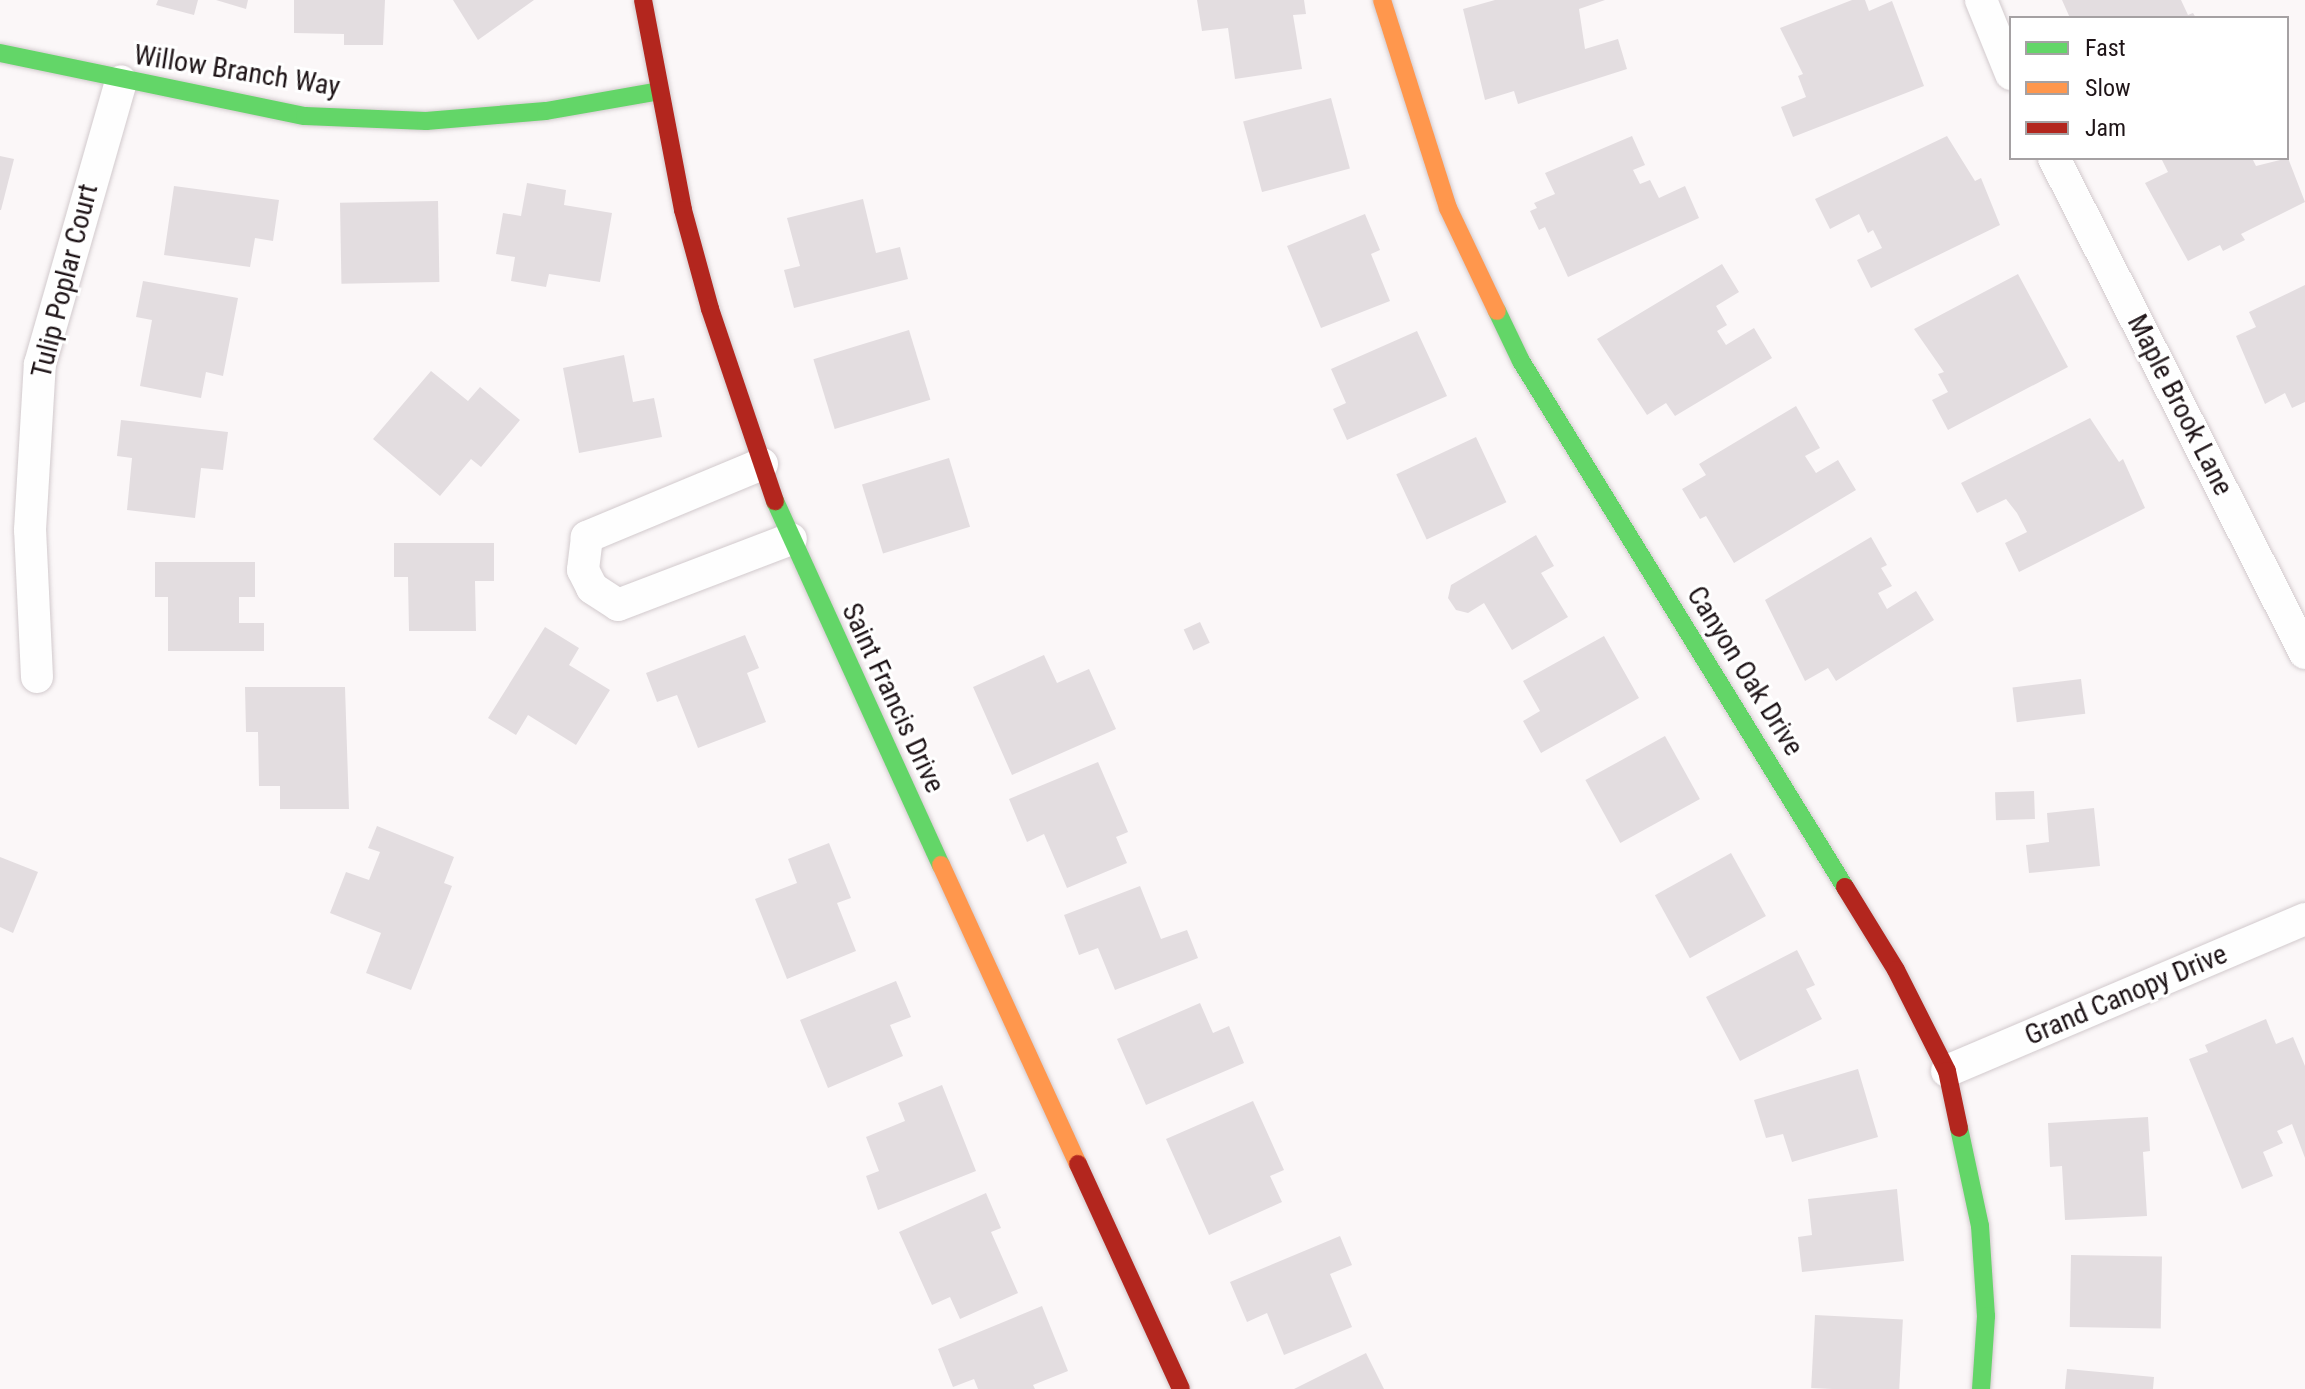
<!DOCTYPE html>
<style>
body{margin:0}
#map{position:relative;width:2305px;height:1389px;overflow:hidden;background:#fbf7f8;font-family:"Roboto Condensed",sans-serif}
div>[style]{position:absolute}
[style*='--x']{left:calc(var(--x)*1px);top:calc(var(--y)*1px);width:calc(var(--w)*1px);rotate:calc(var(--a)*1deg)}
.building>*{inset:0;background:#e3dde0;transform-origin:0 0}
.roads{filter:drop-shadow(0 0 2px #d2cacd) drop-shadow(0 0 2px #d2cacd)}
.street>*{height:32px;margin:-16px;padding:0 16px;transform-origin:16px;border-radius:16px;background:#fefefe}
.fast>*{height:18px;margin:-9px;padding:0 9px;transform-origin:9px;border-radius:9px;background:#63d668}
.slow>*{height:18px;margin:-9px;padding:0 9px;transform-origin:9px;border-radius:9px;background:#ff974d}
.jam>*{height:18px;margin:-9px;padding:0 9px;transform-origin:9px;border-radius:9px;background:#b3261e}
span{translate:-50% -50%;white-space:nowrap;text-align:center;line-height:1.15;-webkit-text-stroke:6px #fff;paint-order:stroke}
.street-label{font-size:28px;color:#1f1518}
.legend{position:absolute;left:2009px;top:16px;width:280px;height:144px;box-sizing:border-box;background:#fff;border:2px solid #a5a1a3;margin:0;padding:10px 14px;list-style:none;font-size:24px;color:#1f1518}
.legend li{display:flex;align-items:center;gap:16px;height:40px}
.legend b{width:40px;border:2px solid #a5a1a3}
</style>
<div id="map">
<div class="building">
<i style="clip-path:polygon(158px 0,198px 0,194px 15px,156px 5px)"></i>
<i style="clip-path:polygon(216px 0,248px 0,246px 9px)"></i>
<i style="clip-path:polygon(294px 0,385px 0,383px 45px,344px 45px,344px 34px,294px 33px)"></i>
<i style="clip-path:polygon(453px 0,534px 0,478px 40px)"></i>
<i style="clip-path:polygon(1197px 0,1304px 0,1306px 14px,1293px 15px,1302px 69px,1235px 79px,1228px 28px,1202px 31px)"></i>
<i style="clip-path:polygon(1495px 0,1605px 0,1579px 9px,1585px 49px,1618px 39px,1627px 69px,1518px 104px,1514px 91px,1485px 100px,1463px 9px)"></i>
<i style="clip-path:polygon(1852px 0,1865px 0,1869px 11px,1892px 1px,1924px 86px,1793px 137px,1781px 107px,1806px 97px,1798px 76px,1803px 74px,1780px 28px)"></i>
<i style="clip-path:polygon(2062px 0,2181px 0,2188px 15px,2193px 13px,2196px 18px,2070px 18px)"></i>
<i style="left:1331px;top:98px;width:73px;height:91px;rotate:75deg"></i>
<i style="clip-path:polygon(1632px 136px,1645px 165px,1633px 170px,1640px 184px,1650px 180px,1659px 198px,1685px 186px,1699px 218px,1568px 277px,1545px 227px,1539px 230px,1530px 211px,1537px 208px,1534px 203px,1555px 194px,1545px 173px)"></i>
<i style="clip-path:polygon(1947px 136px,1975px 181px,1981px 178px,2000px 225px,1871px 288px,1857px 260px,1882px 248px,1873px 230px,1868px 233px,1859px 214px,1830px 229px,1815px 199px)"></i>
<i style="clip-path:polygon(0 156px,14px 159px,1px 210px,0 210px)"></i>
<i style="clip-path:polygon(2161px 158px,2252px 158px,2256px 166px,2288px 158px,2305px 202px,2241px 234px,2245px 240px,2223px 251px,2220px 245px,2188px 261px,2145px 183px,2168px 172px)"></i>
<i style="clip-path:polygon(527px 183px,566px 190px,564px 205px,612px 213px,600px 282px,549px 274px,546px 287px,511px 281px,515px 257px,496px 254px,503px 213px,521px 216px)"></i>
<i style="clip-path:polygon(174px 186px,279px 200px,273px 241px,255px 238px,250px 267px,164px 255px)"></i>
<i style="clip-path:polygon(863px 199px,876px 253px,900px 247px,908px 279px,794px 308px,784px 270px,800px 266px,787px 218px)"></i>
<i style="left:438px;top:201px;width:81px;height:98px;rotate:89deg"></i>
<i style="clip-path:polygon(1365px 214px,1380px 250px,1371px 254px,1390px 301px,1321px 328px,1287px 246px)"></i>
<i style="clip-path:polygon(1722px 264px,1739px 292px,1716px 306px,1727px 325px,1717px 331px,1726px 345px,1754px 328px,1772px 358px,1675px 416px,1666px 403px,1647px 415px,1597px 339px)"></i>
<i style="clip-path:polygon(2018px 274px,2068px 367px,1948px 430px,1932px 400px,1948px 392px,1938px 374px,1944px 372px,1914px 329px)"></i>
<i style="clip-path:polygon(143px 281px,238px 298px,223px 376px,206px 372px,201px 398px,140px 386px,152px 320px,136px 317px)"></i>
<i style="clip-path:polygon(2305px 285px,2305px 402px,2292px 408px,2285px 393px,2265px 404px,2236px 336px,2256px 327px,2249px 312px)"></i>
<i style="left:909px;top:330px;width:73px;height:100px;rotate:73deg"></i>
<i style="clip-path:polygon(1417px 331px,1447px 396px,1347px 440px,1333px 409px,1346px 403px,1331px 369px)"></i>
<i style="clip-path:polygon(624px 355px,633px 402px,654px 398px,662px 437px,579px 453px,563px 368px)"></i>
<i style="clip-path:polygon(431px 371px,468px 401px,480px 387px,520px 420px,481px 467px,471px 459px,440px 496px,373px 439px)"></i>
<i style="clip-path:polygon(1796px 406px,1820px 448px,1805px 456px,1816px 473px,1838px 460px,1856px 490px,1734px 563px,1706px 516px,1700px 519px,1682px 489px,1706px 475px,1699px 464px)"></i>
<i style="clip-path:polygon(2090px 418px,2119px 462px,2123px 459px,2145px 508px,2019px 572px,2005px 543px,2027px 532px,2017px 513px,2006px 499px,1977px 513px,1961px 483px)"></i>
<i style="clip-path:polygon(121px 420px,228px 432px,223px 470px,201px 468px,195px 518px,127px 510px,132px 458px,117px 456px)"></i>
<i style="left:1476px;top:437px;width:72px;height:88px;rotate:65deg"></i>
<i style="left:949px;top:458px;width:72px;height:91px;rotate:73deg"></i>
<i style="clip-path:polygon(1536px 535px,1554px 566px,1541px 573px,1568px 617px,1512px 650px,1484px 603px,1468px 613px,1456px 610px,1448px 598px,1451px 585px)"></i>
<i style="clip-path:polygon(1871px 537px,1887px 565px,1881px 568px,1892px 586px,1878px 593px,1887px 609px,1916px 591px,1934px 620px,1836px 681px,1828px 668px,1805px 681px,1765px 600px)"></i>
<i style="clip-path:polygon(394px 543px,494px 543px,494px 581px,475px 581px,476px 631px,409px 631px,408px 577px,394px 577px)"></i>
<i style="clip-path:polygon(155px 562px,255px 562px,255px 597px,239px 597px,239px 623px,264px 623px,264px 651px,168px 651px,168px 597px,155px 597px)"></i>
<i style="left:1200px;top:622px;width:23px;height:18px;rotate:65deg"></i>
<i style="clip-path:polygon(545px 627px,579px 648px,569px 665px,610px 690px,576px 745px,528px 715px,516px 735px,488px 718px)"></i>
<i style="clip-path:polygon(745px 635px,759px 668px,747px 673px,766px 722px,698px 748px,677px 695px,657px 702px,646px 673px)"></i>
<i style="clip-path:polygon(1604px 636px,1639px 698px,1541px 753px,1523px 721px,1540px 711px,1523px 681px)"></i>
<i style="clip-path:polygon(1044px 655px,1057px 683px,1089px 669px,1116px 729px,1012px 775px,973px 687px)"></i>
<i style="left:2081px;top:679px;width:35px;height:69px;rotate:83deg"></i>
<i style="clip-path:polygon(245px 687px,345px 687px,349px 809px,280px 809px,280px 786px,259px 786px,258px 732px,246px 732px)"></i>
<i style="left:1665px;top:736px;width:72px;height:91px;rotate:61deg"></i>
<i style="clip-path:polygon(1098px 762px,1128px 832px,1116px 837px,1127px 863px,1067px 888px,1044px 834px,1027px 842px,1009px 799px)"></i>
<i style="left:2034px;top:791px;width:28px;height:39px;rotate:88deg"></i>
<i style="clip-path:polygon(2094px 808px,2100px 866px,2029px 873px,2026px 845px,2049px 842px,2047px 813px)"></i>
<i style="clip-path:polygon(377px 826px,454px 857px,444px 883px,452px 886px,411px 990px,366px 973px,381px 933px,330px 913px,346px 872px,369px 880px,380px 852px,368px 848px)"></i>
<i style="clip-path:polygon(829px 843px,851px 898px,837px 903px,856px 951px,787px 979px,755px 899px,797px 883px,788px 859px)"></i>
<i style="left:1731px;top:853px;width:72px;height:87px;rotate:61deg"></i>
<i style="clip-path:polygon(0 857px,38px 872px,13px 933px,0 927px)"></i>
<i style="clip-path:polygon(1140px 886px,1161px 939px,1187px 930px,1198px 958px,1115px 990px,1098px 948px,1079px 955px,1064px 915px)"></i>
<i style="clip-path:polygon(1797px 950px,1815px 985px,1806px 989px,1822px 1019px,1740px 1061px,1706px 997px)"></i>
<i style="clip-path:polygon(896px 981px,911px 1017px,890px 1025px,903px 1056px,828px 1088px,800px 1020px)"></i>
<i style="clip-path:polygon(1200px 1003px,1213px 1033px,1229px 1026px,1244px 1063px,1146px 1105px,1117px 1039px)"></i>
<i style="clip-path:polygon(2266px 1019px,2276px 1044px,2293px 1037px,2305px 1066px,2305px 1158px,2292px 1124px,2277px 1131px,2283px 1143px,2263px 1152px,2273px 1176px,2242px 1189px,2189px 1059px,2208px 1052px,2205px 1045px)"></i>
<i style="clip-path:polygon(1858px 1069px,1878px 1137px,1792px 1162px,1783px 1134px,1766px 1138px,1754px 1100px)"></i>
<i style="clip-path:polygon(942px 1085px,976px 1171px,878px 1210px,866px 1176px,879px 1171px,866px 1137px,905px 1121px,898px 1103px)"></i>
<i style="clip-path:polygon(1253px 1101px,1284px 1170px,1270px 1176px,1282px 1202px,1209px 1235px,1166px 1139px)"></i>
<i style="clip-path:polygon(2148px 1117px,2150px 1151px,2143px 1152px,2147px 1216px,2065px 1220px,2062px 1166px,2050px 1167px,2048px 1123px)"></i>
<i style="clip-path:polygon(1897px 1189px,1904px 1261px,1802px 1272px,1798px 1237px,1812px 1235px,1808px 1199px)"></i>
<i style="clip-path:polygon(986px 1193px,1001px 1228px,991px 1232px,1018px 1293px,960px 1319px,950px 1297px,932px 1305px,899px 1232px)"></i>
<i style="clip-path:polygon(1340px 1236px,1352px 1265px,1330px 1274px,1352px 1327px,1284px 1355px,1267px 1313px,1247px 1322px,1230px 1282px)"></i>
<i style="left:2071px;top:1255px;width:91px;height:72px;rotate:1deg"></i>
<i style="clip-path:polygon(1042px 1306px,1068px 1371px,1033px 1385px,1035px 1389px,978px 1389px,974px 1379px,953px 1387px,938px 1349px)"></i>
<i style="left:1815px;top:1315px;width:88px;height:73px;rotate:3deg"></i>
<i style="clip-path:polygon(1366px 1353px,1384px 1389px,1294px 1389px)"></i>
<i style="clip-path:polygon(2067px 1369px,2154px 1377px,2153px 1389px,2065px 1389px)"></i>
</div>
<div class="roads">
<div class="street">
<i style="--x:1981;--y:0;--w:80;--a:67.9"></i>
<i style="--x:2054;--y:158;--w:555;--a:63.11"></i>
<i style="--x:762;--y:464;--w:190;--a:157.4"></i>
<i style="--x:587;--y:537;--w:33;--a:97"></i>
<i style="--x:583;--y:570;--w:20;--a:63"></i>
<i style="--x:592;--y:588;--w:31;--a:33"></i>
<i style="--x:618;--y:605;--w:185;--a:-20.9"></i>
<i style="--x:37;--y:677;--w:147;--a:-92.7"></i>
<i style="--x:30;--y:530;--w:166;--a:-86.6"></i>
<i style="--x:40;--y:364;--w:294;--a:-74"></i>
<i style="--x:1947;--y:1071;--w:389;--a:-23"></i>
</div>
<div class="fast">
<i style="--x:0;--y:53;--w:311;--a:11.7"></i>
<i style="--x:305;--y:116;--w:121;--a:2.4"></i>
<i style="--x:426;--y:121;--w:120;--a:-4.8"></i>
<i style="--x:546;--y:111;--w:115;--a:-10"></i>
<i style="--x:1497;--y:311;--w:55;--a:64.4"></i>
<i style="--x:1521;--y:361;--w:618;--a:58.37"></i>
<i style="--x:775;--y:501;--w:400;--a:65.5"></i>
<i style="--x:1959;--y:1128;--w:100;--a:77.9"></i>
<i style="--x:1980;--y:1226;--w:90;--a:86.2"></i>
<i style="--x:1986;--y:1316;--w:73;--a:93.9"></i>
</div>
<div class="slow">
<i style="--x:1382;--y:0;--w:218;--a:72.4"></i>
<i style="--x:1448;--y:208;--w:114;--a:64.6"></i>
<i style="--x:941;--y:865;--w:329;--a:65.4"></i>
</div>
<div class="jam">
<i style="--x:643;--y:0;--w:214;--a:79.2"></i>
<i style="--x:683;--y:210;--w:103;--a:74.7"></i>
<i style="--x:710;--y:309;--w:203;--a:71.3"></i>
<i style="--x:1845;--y:887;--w:97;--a:58.4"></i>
<i style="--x:1896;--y:970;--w:113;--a:63.2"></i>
<i style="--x:1947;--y:1071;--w:58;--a:78.1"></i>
<i style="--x:1078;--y:1164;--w:247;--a:65.4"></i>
</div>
</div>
<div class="street-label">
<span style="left:237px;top:71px;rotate:9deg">Willow Branch Way</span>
<span style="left:65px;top:281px;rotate:-76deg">Tulip Poplar Court</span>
<span style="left:2180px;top:405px;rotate:63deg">Maple Brook Lane</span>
<span style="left:1745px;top:671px;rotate:58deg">Canyon Oak Drive</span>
<span style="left:893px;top:698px;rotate:65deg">Saint Francis Drive</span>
<span style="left:2126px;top:995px;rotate:-23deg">Grand Canopy Drive</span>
</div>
<ul class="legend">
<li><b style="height:10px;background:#63d668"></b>Fast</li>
<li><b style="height:10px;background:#ff974d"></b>Slow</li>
<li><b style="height:10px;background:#b3261e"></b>Jam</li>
</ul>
</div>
